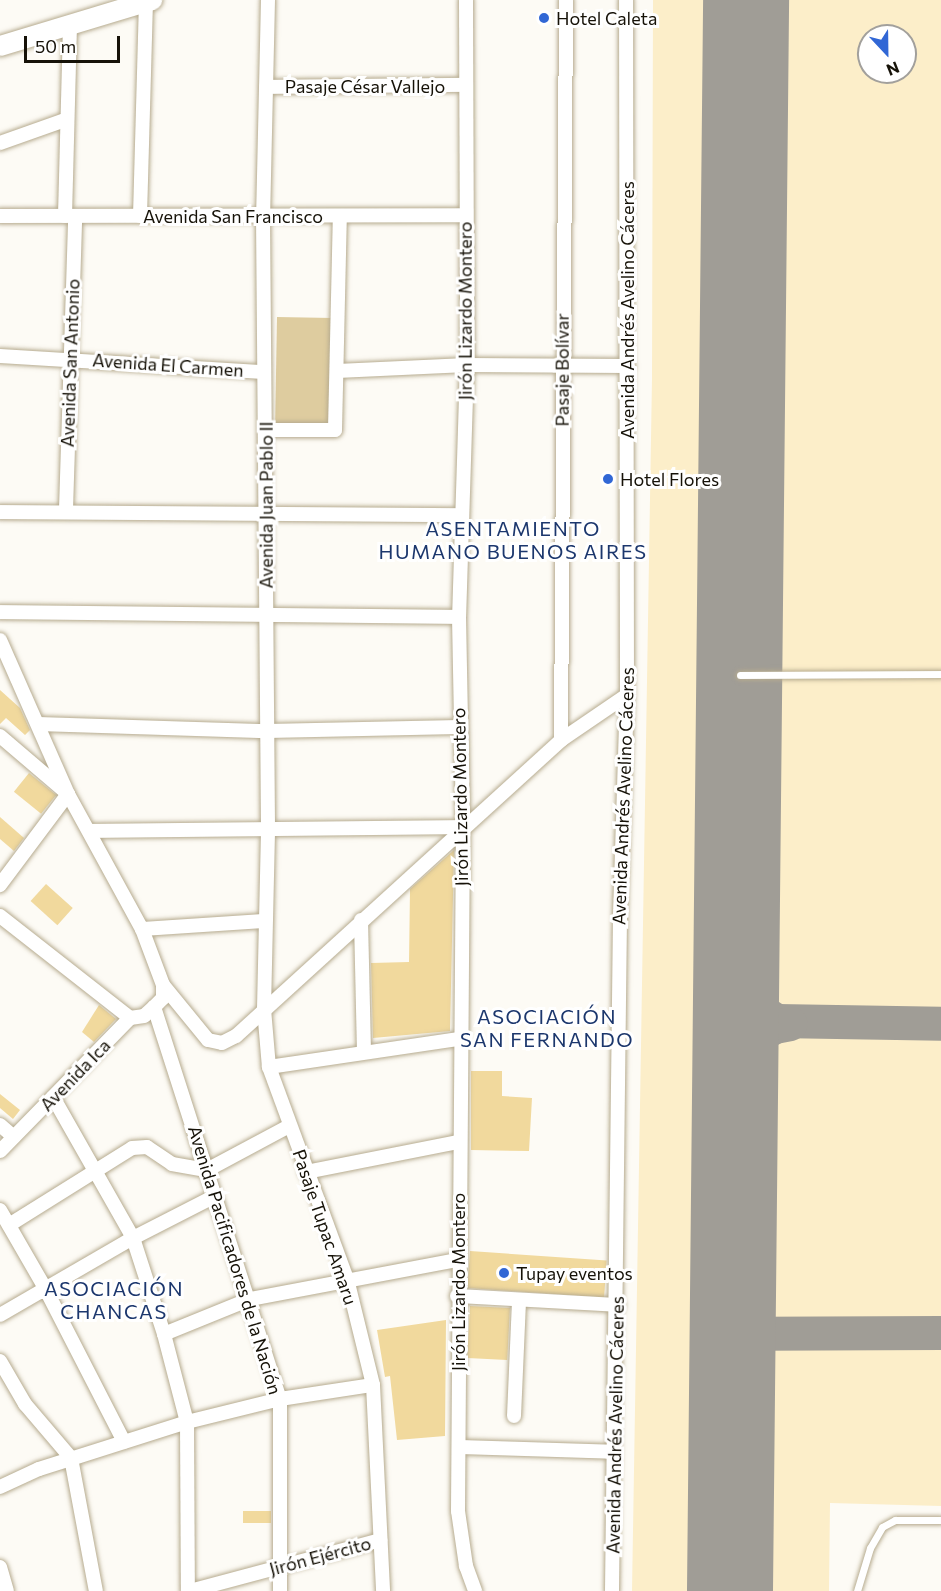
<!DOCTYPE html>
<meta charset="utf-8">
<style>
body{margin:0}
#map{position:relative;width:941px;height:1591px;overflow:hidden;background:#fdfbf5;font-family:Commissioner,sans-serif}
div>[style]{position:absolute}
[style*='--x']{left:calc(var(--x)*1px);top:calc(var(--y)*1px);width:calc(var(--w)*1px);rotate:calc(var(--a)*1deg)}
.built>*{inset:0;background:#fceec9}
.green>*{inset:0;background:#decc9f;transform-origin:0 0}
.taxiway>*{height:34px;margin:-17px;padding:0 17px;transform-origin:17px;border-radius:17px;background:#a09d96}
.runway>*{height:86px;margin:-43px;padding:0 43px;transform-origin:43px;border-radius:43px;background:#a09d96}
.building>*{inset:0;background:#f1d99d;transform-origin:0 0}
.roads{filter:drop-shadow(0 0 2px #b6ab8f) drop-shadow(0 0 2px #b6ab8f)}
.lane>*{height:7px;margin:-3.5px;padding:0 3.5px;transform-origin:3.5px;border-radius:3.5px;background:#fff}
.street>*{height:14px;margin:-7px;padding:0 7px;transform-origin:7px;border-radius:7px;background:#fff}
.secondary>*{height:20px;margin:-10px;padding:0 10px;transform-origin:10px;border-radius:10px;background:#fff}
.dots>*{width:16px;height:16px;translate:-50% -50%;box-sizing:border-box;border:3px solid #fff;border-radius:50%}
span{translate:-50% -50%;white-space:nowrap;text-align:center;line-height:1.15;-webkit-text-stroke:6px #fff;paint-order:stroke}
.poi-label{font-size:18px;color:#161208}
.left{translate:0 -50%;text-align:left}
.street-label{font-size:18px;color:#161208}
.neighbourhood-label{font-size:20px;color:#1c376d;letter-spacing:1.5px}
.north{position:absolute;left:857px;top:24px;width:60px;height:60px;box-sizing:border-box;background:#fff;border:2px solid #a2a09c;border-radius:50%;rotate:158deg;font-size:16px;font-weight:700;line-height:24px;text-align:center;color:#161208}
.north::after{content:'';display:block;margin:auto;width:21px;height:27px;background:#3167d5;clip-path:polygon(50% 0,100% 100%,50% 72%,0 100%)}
.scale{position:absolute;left:24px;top:36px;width:96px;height:27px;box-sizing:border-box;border:3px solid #161208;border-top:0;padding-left:8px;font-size:18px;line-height:21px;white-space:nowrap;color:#161208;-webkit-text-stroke:4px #fff;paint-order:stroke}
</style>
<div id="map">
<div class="built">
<i style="clip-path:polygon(evenodd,653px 0,941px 0,941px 1506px,830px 1503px,829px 1591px,632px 1591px,652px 378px,653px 0,869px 36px,905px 36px,905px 72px,869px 72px,869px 36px)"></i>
</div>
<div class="green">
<i style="left:277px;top:317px;width:56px;height:106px;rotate:1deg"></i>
</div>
<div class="taxiway">
<i style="--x:736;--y:974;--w:35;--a:61"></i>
<i style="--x:753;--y:1005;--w:29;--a:34"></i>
<i style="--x:777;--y:1021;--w:164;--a:1"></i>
<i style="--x:735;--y:1077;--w:44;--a:-61.7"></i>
<i style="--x:756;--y:1038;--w:22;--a:-30"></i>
<i style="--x:775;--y:1027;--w:16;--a:-11"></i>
<i style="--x:732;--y:1334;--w:209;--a:-0.3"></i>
</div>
<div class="runway">
<i style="--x:730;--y:1591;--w:1591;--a:-89.42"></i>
</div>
<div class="building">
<i style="clip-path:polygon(0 690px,20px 708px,30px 730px,25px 735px,6px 718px,0 724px)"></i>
<i style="left:29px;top:773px;width:35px;height:24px;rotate:39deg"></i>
<i style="clip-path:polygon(0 817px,24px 838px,14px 851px,0 839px)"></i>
<i style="clip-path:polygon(454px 850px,450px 1031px,373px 1038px,371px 963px,409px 962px,410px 889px)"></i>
<i style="left:46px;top:884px;width:36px;height:23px;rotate:42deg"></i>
<i style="clip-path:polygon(99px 1005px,116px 1019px,94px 1042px,82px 1032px)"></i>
<i style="clip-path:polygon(471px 1071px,502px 1071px,502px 1096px,532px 1098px,529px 1151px,471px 1150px)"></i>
<i style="clip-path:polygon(0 1094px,20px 1110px,13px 1119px,0 1108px)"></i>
<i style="left:470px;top:1251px;width:137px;height:37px;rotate:4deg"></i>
<i style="left:470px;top:1306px;width:40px;height:52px;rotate:3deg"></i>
<i style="clip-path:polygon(446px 1320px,445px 1436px,397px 1440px,390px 1376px,385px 1377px,377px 1330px)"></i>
<i style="left:271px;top:1511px;width:12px;height:28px;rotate:90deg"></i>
</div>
<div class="roads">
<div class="lane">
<i style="--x:740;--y:675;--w:201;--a:-0.3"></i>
<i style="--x:857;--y:1591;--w:45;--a:-73.2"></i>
<i style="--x:870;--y:1548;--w:24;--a:-60"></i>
<i style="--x:882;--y:1527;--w:15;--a:-28"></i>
<i style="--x:895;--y:1520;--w:46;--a:0"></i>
</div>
<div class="street">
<i style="--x:268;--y:0;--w:216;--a:91.3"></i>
<i style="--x:263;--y:216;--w:616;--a:89.53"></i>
<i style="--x:268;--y:832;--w:177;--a:91.3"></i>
<i style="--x:264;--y:1009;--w:58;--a:85.1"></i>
<i style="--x:269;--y:1067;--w:226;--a:69.8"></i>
<i style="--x:347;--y:1279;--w:109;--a:76.2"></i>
<i style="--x:373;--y:1385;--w:206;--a:87.2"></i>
<i style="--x:466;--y:0;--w:365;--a:89.8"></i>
<i style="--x:467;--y:365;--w:252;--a:91.8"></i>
<i style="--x:459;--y:617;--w:210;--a:88.9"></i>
<i style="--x:463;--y:827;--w:684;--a:90.42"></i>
<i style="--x:458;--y:1511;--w:56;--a:81.7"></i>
<i style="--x:466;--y:1566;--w:27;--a:70"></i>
<i style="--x:266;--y:87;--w:198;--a:-0.6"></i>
<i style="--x:0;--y:143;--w:69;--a:-19.5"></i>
<i style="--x:0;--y:216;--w:465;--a:-0.1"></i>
<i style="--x:65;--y:216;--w:192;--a:-88.5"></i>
<i style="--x:140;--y:216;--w:214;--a:-88.4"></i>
<i style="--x:0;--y:356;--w:264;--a:3.5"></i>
<i style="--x:337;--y:371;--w:130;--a:-2.6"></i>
<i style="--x:467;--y:365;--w:161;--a:0.4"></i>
<i style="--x:266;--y:430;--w:69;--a:0"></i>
<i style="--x:335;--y:430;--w:213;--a:-88.7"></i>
<i style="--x:66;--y:510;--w:294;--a:-88.2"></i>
<i style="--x:0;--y:512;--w:461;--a:0.4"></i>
<i style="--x:0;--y:612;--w:459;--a:0.6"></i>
<i style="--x:0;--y:640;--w:168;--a:66.2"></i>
<i style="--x:68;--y:794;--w:154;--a:61.3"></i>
<i style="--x:142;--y:929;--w:60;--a:69.4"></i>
<i style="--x:163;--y:985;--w:13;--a:90"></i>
<i style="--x:163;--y:998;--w:13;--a:135"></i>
<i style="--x:154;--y:1007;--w:13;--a:138"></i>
<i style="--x:144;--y:1016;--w:14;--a:172"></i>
<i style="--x:130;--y:1018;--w:186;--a:134.3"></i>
<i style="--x:38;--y:724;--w:229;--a:1.8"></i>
<i style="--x:267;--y:731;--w:192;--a:-1.2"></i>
<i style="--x:0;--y:736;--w:89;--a:40.5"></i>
<i style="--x:68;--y:794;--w:114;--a:126.8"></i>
<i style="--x:561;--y:740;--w:740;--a:-89.61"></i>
<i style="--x:91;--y:831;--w:372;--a:-0.6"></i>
<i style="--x:0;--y:916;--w:165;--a:38.1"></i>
<i style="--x:361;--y:920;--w:130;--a:88.7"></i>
<i style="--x:142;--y:929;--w:122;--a:-3.8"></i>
<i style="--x:163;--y:985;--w:71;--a:50.7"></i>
<i style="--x:208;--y:1040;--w:14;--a:12"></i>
<i style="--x:222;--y:1043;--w:16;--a:-27"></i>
<i style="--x:236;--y:1036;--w:440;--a:-42.3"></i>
<i style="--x:561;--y:740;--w:80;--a:-34.3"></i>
<i style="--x:154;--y:1007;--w:412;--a:72.2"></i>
<i style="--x:280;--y:1399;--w:192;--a:90"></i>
<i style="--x:269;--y:1067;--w:192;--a:-8.4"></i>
<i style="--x:53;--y:1097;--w:162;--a:60.4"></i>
<i style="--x:133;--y:1238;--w:101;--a:72.1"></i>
<i style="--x:164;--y:1334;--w:91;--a:75.4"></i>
<i style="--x:187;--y:1422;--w:169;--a:89.7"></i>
<i style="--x:0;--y:1125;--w:18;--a:41"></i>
<i style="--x:306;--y:1172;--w:155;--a:-11.2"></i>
<i style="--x:0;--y:1210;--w:90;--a:60"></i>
<i style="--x:45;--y:1288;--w:173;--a:62.8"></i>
<i style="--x:9;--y:1225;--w:145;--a:-32"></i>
<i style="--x:132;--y:1148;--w:15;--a:-4"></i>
<i style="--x:147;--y:1147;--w:30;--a:34"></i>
<i style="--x:172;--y:1164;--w:36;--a:10"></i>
<i style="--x:207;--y:1170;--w:93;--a:-28.2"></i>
<i style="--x:457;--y:1296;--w:161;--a:3.2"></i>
<i style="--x:0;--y:1315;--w:154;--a:-30.1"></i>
<i style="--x:133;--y:1238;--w:90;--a:-27.1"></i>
<i style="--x:164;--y:1334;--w:93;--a:-22.1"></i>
<i style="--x:250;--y:1299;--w:211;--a:-10.7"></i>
<i style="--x:0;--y:1361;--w:50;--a:59.8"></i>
<i style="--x:25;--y:1404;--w:71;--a:49.6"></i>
<i style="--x:71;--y:1458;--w:135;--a:79.4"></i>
<i style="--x:514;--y:1416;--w:114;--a:-87.5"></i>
<i style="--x:459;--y:1447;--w:155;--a:1.8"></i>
<i style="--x:0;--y:1487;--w:43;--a:-24.8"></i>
<i style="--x:39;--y:1469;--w:155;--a:-17.6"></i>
<i style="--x:187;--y:1422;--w:96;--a:-13.9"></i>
<i style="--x:280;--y:1399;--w:94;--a:-8.6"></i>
<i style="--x:0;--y:1567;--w:25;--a:74"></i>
<i style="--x:190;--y:1591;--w:197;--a:-15"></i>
<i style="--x:612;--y:1591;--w:675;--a:-89.32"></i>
<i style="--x:620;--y:916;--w:221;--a:-88.2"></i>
<i style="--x:627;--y:695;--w:695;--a:-90.08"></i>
</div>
<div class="secondary">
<i style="--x:0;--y:46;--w:159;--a:-16.8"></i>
</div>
</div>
<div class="dots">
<i style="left:544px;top:18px;background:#3167d5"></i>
<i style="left:608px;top:479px;background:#3167d5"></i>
<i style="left:504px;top:1273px;background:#3167d5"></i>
</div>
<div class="poi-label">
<span class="left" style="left:556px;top:18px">Hotel Caleta</span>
<span class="left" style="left:620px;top:479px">Hotel Flores</span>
<span class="left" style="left:516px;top:1273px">Tupay eventos</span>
</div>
<div class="street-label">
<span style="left:365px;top:86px">Pasaje César Vallejo</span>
<span style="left:233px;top:216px">Avenida San Francisco</span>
<span style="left:627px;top:310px;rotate:-90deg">Avenida Andrés Avelino Cáceres</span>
<span style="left:465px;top:311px;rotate:-90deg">Jirón Lizardo Montero</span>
<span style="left:70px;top:363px;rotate:-88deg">Avenida San Antonio</span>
<span style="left:168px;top:365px;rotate:4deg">Avenida El Carmen</span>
<span style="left:562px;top:370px;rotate:-90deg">Pasaje Bolívar</span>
<span style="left:266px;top:505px;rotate:-90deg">Avenida Juan Pablo II</span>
<span style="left:623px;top:796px;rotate:-88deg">Avenida Andrés Avelino Cáceres</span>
<span style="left:460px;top:797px;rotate:-91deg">Jirón Lizardo Montero</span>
<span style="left:75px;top:1075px;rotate:-46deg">Avenida Ica</span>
<span style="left:325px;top:1227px;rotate:71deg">Pasaje Tupac Amaru</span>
<span style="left:235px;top:1260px;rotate:73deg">Avenida Pacificadores de la Nación</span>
<span style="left:458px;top:1282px;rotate:-90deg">Jirón Lizardo Montero</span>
<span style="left:615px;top:1425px;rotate:-89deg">Avenida Andrés Avelino Cáceres</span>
<span style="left:320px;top:1556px;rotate:-15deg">Jirón Ejército</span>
</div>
<div class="neighbourhood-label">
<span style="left:513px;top:540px">ASENTAMIENTO<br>HUMANO BUENOS AIRES</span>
<span style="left:547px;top:1028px">ASOCIACIÓN<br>SAN FERNANDO</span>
<span style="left:114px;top:1300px">ASOCIACIÓN<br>CHANCAS</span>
</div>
<div class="north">N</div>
<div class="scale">50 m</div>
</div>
